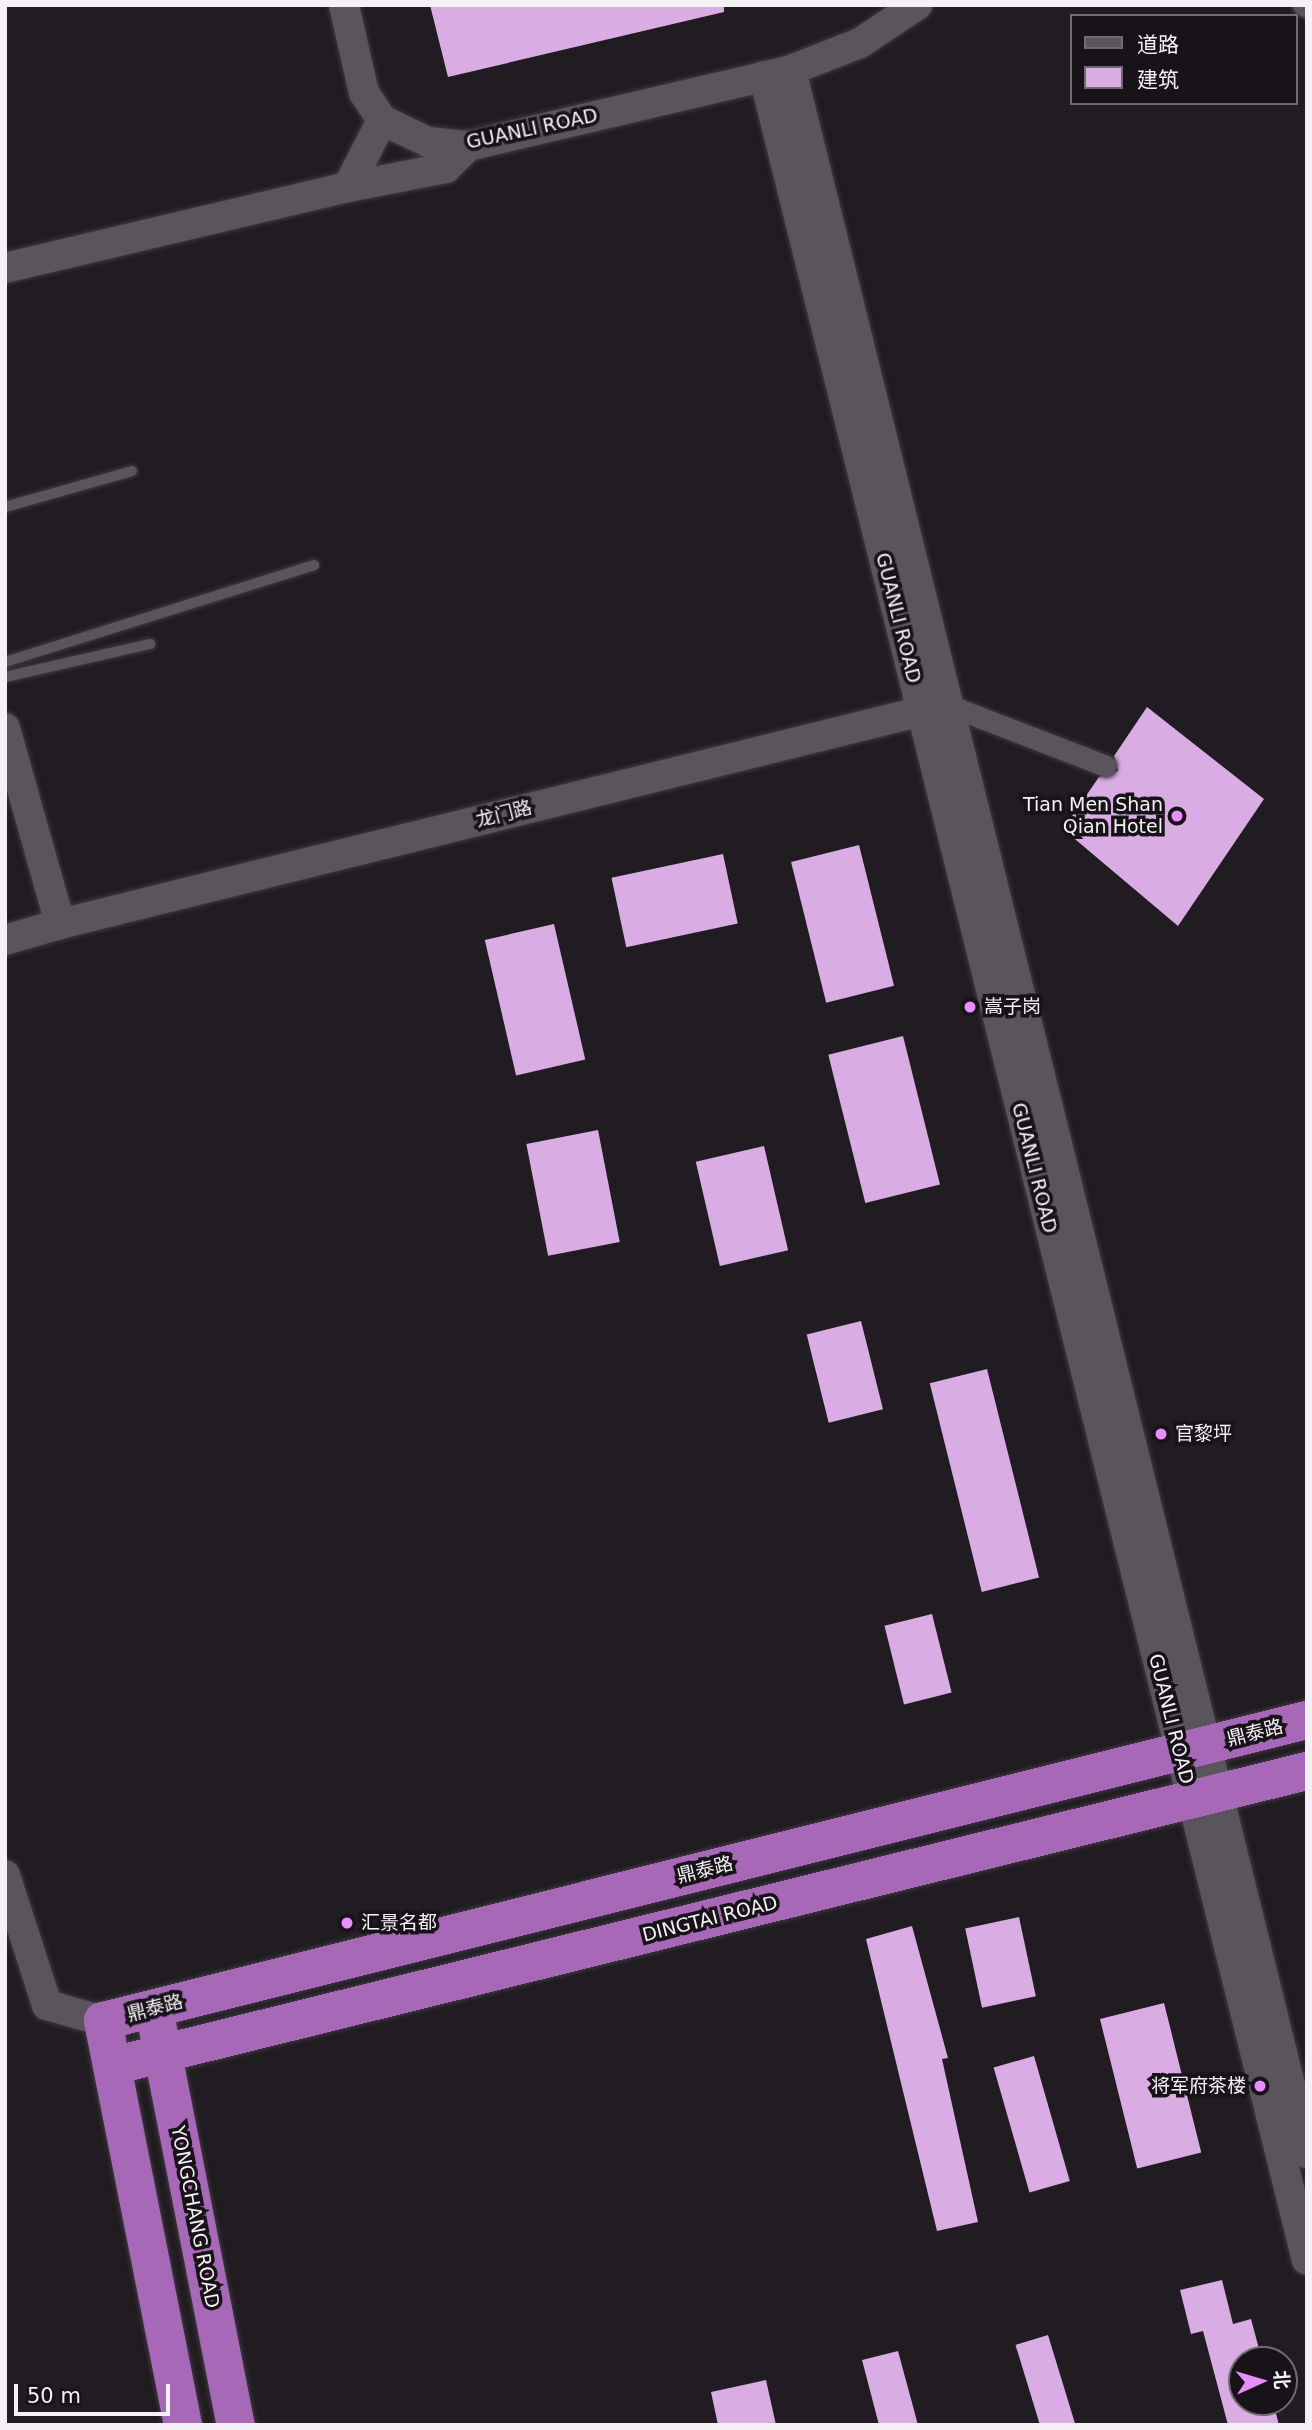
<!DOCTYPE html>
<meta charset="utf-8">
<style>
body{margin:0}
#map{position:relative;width:1312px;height:2430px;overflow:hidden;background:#211c22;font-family:"DejaVu Sans","Noto Sans SC",sans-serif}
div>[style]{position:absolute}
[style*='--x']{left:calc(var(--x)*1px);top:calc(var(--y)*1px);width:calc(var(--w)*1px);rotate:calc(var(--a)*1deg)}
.building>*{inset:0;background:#d9ace4;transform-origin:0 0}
.roads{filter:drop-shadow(0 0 2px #3d3a3f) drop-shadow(0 0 2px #3d3a3f)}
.lane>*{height:10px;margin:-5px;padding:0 5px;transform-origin:5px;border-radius:5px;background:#5a545c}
.street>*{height:21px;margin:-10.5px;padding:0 10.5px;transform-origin:10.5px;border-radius:10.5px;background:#5a545c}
.secondary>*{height:30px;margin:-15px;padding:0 15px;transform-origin:15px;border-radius:15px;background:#5a545c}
.highway>*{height:38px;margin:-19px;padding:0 19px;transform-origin:19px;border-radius:19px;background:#a868b8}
.dots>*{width:19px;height:19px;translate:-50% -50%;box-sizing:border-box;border:4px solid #181219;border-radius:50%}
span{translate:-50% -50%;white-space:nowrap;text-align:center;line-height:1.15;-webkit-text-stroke:7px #181219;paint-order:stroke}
.street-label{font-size:19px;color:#f4f1f5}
.poi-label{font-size:19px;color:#f4f1f5}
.right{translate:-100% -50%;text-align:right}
.left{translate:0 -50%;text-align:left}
.frame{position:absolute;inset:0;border:7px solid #f4f1f5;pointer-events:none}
.legend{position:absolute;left:1070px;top:14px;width:228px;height:91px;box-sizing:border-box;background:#181219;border:2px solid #706b71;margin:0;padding:9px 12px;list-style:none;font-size:21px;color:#f4f1f5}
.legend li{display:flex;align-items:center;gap:14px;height:35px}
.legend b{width:35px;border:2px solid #706b71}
.north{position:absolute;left:1228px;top:2346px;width:70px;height:70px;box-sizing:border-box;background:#181219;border:2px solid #706b71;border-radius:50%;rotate:86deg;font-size:19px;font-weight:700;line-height:28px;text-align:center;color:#f4f1f5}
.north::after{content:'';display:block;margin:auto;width:24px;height:32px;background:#e88eff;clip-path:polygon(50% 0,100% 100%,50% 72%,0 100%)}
.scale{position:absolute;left:14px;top:2384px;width:156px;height:32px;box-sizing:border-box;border:4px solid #f4f1f5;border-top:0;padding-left:9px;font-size:21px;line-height:24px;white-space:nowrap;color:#f4f1f5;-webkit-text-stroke:5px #181219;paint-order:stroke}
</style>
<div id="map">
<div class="building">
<i style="clip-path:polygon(430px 5px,724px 5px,724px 12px,448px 77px)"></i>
<i style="clip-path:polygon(1147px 707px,1264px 799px,1178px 926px,1063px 829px,1099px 777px,1118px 771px,1114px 756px)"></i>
<i style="left:859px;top:845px;width:145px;height:70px;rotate:76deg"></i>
<i style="left:723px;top:854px;width:71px;height:114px;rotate:78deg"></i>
<i style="left:554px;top:924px;width:139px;height:71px;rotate:77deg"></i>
<i style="left:903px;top:1036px;width:153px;height:77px;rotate:76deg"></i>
<i style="left:598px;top:1130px;width:114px;height:73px;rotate:79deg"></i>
<i style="left:764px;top:1146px;width:107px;height:70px;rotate:77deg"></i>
<i style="left:861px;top:1321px;width:91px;height:56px;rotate:76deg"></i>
<i style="left:987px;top:1369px;width:215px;height:59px;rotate:76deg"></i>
<i style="left:932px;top:1614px;width:81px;height:49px;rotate:76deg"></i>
<i style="left:1019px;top:1917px;width:81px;height:55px;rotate:78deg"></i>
<i style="clip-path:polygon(912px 1926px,948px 2058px,942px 2059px,978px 2222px,937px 2231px,866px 1939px)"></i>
<i style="left:1164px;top:2003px;width:154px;height:66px;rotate:76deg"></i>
<i style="left:1034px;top:2056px;width:130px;height:42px;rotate:74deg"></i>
<i style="clip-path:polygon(1222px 2280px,1233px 2324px,1251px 2319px,1262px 2360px,1242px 2360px,1242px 2402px,1273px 2402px,1279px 2425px,1228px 2425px,1203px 2331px,1191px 2334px,1180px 2290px)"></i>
<i style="left:1048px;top:2335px;width:94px;height:34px;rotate:73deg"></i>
<i style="clip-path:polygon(898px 2351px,918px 2425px,879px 2425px,862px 2360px)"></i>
<i style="clip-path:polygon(766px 2380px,776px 2425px,718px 2425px,711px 2392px)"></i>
</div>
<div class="roads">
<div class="lane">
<i style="--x:5;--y:507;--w:132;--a:-15.8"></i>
<i style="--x:5;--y:662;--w:324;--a:-17.4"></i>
<i style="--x:5;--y:677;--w:149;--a:-12.8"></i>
</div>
<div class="street">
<i style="--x:1303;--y:5;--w:4;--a:27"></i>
<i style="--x:948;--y:705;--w:169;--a:21.1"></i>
</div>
<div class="secondary">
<i style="--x:344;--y:5;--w:90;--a:77.2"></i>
<i style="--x:364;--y:93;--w:32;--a:56"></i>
<i style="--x:382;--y:120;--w:51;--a:25.6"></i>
<i style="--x:428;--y:142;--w:40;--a:5.7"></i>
<i style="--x:468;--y:146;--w:332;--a:-13.2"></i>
<i style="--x:791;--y:70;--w:74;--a:-21.4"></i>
<i style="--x:860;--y:43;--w:69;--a:-33.7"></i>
<i style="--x:791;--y:70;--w:2146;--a:76.09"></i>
<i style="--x:764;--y:76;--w:2250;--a:76.04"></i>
<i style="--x:382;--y:120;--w:75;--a:116.9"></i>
<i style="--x:348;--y:187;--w:100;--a:-11"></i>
<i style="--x:446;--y:168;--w:31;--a:-45"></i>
<i style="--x:5;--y:268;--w:352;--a:-13.3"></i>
<i style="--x:5;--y:728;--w:204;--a:74.3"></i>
<i style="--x:60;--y:924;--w:57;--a:163.8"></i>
<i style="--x:60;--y:924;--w:905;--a:-13.87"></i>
<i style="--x:5;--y:1875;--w:137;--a:72.1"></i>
<i style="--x:47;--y:2005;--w:58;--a:15.9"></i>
</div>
<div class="highway">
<i style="--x:158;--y:2029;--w:404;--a:78.9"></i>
<i style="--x:112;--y:2066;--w:1231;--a:-13.87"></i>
<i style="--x:183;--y:2425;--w:412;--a:-101.2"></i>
<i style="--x:103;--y:2021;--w:1241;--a:-14.04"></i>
</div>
</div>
<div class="dots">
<i style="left:1177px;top:816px;background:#e88eff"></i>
<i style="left:970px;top:1007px;background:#e88eff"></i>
<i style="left:1161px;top:1434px;background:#e88eff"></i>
<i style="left:347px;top:1923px;background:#e88eff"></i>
<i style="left:1260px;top:2086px;background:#e88eff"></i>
</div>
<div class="street-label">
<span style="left:532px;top:129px;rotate:-12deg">GUANLI ROAD</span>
<span style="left:898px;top:618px;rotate:76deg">GUANLI ROAD</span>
<span style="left:504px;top:814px;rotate:-14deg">龙门路</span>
<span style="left:1034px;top:1168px;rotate:76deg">GUANLI ROAD</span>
<span style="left:1171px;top:1719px;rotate:76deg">GUANLI ROAD</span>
<span style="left:1255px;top:1733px;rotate:-14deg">鼎泰路</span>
<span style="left:705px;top:1870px;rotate:-14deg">鼎泰路</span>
<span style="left:710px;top:1919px;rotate:-14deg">DINGTAI ROAD</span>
<span style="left:155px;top:2008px;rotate:-14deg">鼎泰路</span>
<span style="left:195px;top:2217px;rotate:79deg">YONGCHANG ROAD</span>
</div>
<div class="poi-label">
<span class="right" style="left:1163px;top:816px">Tian Men Shan<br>Qian Hotel</span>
<span class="left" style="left:984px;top:1007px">嵩子岗</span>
<span class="left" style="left:1175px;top:1434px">官黎坪</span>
<span class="left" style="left:361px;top:1923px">汇景名都</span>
<span class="right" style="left:1246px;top:2086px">将军府茶楼</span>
</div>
<div class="frame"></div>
<ul class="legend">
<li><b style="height:9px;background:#5a545c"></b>道路</li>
<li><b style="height:19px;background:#d9ace4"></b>建筑</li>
</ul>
<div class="north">北</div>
<div class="scale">50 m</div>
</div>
